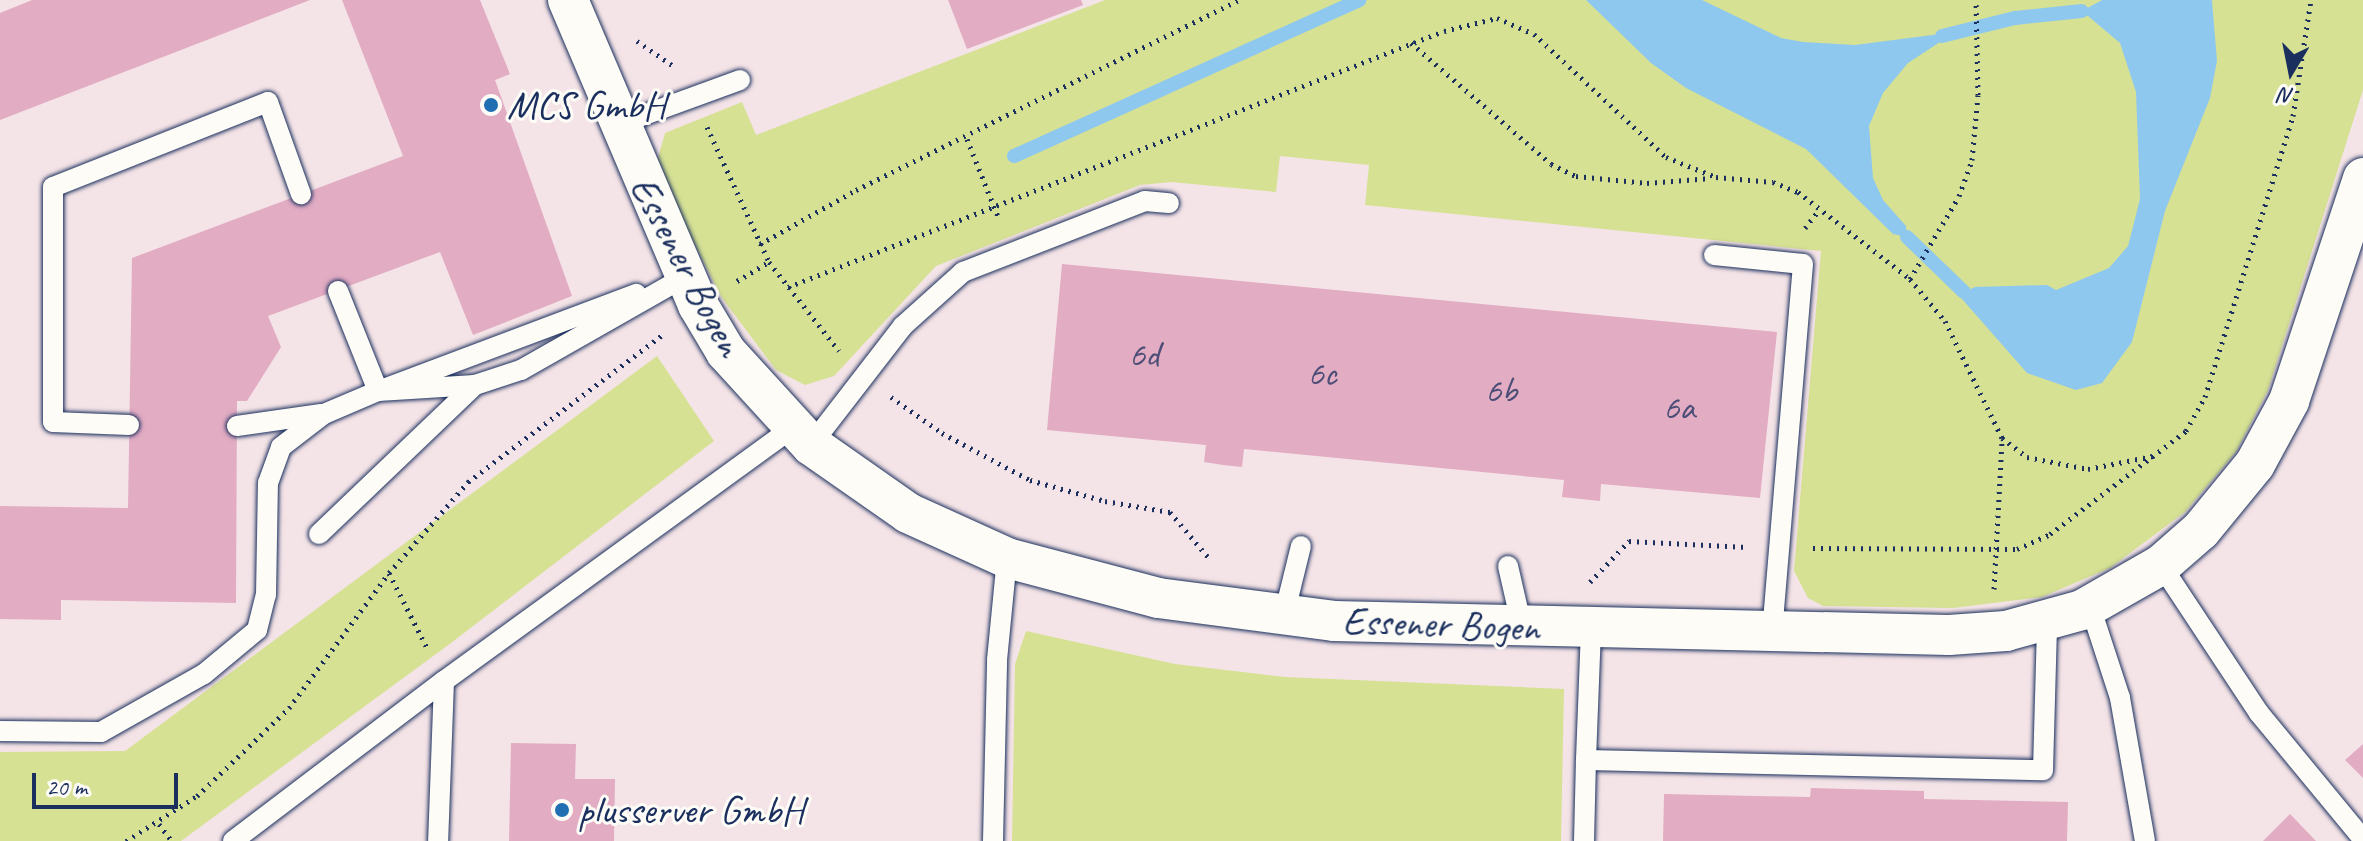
<!DOCTYPE html>
<style>
body{margin:0}
#map{position:relative;width:2363px;height:841px;overflow:hidden;background:#f5e4e7;font-family:Caveat,sans-serif}
div>[style]{position:absolute}
[style*='--x']{left:calc(var(--x)*1px);top:calc(var(--y)*1px);width:calc(var(--w)*1px);rotate:calc(var(--a)*1deg)}
.green>*{inset:0;background:#d6e194}
.water>*{inset:0;background:#8fc8ee}
.stream>*{height:14px;margin:-7px;padding:0 7px;transform-origin:7px;border-radius:7px;background:#8fc8ee}
.building>*{inset:0;background:#e2acc3}
.path>*{height:5px;margin-top:-2.5px;transform-origin:0;background:repeating-linear-gradient(90deg,#1b2f5e 0 2px,transparent 0 8px)}
.roads{filter:drop-shadow(0 0 2px #1b2f5e) drop-shadow(0 0 2px #1b2f5e)}
.lane>*{height:20px;margin:-10px;padding:0 10px;transform-origin:10px;border-radius:10px;background:#fdfcf7}
.street>*{height:40px;margin:-20px;padding:0 20px;transform-origin:20px;border-radius:20px;background:#fdfcf7}
.dots>*{width:22px;height:22px;translate:-50% -50%;box-sizing:border-box;border:4px solid #fdfcf7;border-radius:50%}
span{translate:-50% -50%;white-space:nowrap;text-align:center;line-height:1.15;-webkit-text-stroke:6px #fdfcf7;paint-order:stroke}
.number-label{font-size:36px;color:#4d4e77}
.number-label span{-webkit-text-stroke-width:0}
.poi-label{font-size:40px;color:#1b2f5e}
.left{translate:0 -50%;text-align:left}
.street-label{font-size:40px;color:#1b2f5e}
.north{position:absolute;left:2251px;top:32px;width:80px;height:80px;-webkit-text-stroke:6px #fdfcf7;paint-order:stroke;rotate:190deg;font-size:22px;font-weight:700;line-height:32px;text-align:center;color:#1b2f5e}
.north::after{content:'';display:block;margin:auto;width:28px;height:36px;background:#1b2f5e;clip-path:polygon(50% 0,100% 100%,50% 72%,0 100%)}
.scale{position:absolute;left:32px;top:773px;width:146px;height:36px;box-sizing:border-box;border:4px solid #1b2f5e;border-top:0;padding-left:10px;font-size:24px;line-height:28px;white-space:nowrap;color:#1b2f5e;-webkit-text-stroke:6px #fdfcf7;paint-order:stroke}
</style>
<div id="map">
<div class="green">
<i style="clip-path:polygon(1105px 0,2363px 0,2363px 90px,2268px 390px,2236px 452px,2185px 512px,2110px 568px,2042px 597px,1953px 608px,1823px 606px,1808px 598px,1794px 571px,1821px 251px,1365px 205px,1369px 165px,1280px 156px,1276px 192px,1171px 182px,1140px 185px,936px 266px,834px 376px,805px 385px,776px 370px,722px 298px,684px 224px,658px 158px,665px 133px,742px 102px,756px 135px)"></i>
<i style="clip-path:polygon(657px 356px,714px 441px,451px 643px,181px 841px,0 841px,0 752px,125px 751px)"></i>
<i style="clip-path:polygon(1026px 631px,1175px 664px,1285px 677px,1564px 689px,1561px 841px,1012px 841px,1015px 664px)"></i>
</div>
<div class="water">
<i style="clip-path:polygon(1586px 0,1702px 0,1781px 38px,1803px 42px,1855px 45px,1940px 34px,1940px 42px,1908px 63px,1883px 93px,1869px 126px,1873px 178px,1883px 200px,1906px 226px,1907px 237px,1893px 234px,1806px 149px,1686px 88px,1651px 63px)"></i>
<i style="clip-path:polygon(2102px 0,2212px 0,2217px 61px,2210px 98px,2165px 211px,2132px 342px,2102px 383px,2076px 390px,2027px 373px,1962px 299px,1964px 292px,1975px 287px,2047px 285px,2056px 290px,2109px 268px,2128px 246px,2140px 199px,2136px 92px,2120px 43px,2082px 11px)"></i>
</div>
<div class="stream">
<i style="--x:1942;--y:36;--w:75;--a:-13.9"></i>
<i style="--x:2015;--y:18;--w:67;--a:-6"></i>
<i style="--x:1014;--y:156;--w:379;--a:-24.3"></i>
<i style="--x:1907;--y:237;--w:79;--a:44"></i>
</div>
<div class="building">
<i style="clip-path:polygon(32px 0,310px 0,0 120px,0 13px)"></i>
<i style="clip-path:polygon(342px 0,480px 0,510px 74px,495px 80px,572px 296px,473px 335px,440px 252px,268px 316px,281px 347px,247px 401px,237px 401px,236px 603px,61px 600px,61px 620px,0 619px,0 506px,128px 508px,132px 258px,403px 156px)"></i>
<i style="clip-path:polygon(948px 0,1081px 0,1083px 5px,967px 49px)"></i>
<i style="clip-path:polygon(1062px 264px,1777px 332px,1760px 498px,1601px 484px,1600px 501px,1562px 497px,1564px 480px,1244px 449px,1242px 467px,1223px 465px,1204px 462px,1206px 445px,1047px 430px)"></i>
<i style="clip-path:polygon(511px 743px,576px 744px,575px 779px,615px 779px,614px 841px,509px 841px)"></i>
<i style="clip-path:polygon(2363px 744px,2363px 778px,2345px 760px)"></i>
<i style="clip-path:polygon(1811px 788px,1924px 791px,1924px 799px,2068px 802px,2067px 841px,1663px 841px,1664px 794px,1810px 797px)"></i>
<i style="clip-path:polygon(2290px 814px,2316px 841px,2263px 841px)"></i>
</div>
<div class="path">
<i style="--x:637;--y:41;--w:46;--a:34.4"></i>
<i style="--x:1411;--y:43;--w:185;--a:40.8"></i>
<i style="--x:1551;--y:164;--w:28;--a:26"></i>
<i style="--x:1576;--y:176;--w:71;--a:5.6"></i>
<i style="--x:1647;--y:183;--w:64;--a:-4.5"></i>
<i style="--x:707;--y:127;--w:149;--a:65.3"></i>
<i style="--x:769;--y:262;--w:113;--a:51.8"></i>
<i style="--x:967;--y:139;--w:86;--a:68.2"></i>
<i style="--x:1805;--y:228;--w:23;--a:-52"></i>
<i style="--x:760;--y:244;--w:110;--a:-29.4"></i>
<i style="--x:856;--y:190;--w:428;--a:-26.4"></i>
<i style="--x:1910;--y:279;--w:96;--a:-59.4"></i>
<i style="--x:1959;--y:196;--w:38;--a:-70"></i>
<i style="--x:1972;--y:160;--w:65;--a:-84.7"></i>
<i style="--x:1978;--y:95;--w:95;--a:-91.2"></i>
<i style="--x:737;--y:281;--w:37;--a:-31"></i>
<i style="--x:788;--y:287;--w:704;--a:-21.32"></i>
<i style="--x:1444;--y:31;--w:55;--a:-13.8"></i>
<i style="--x:1497;--y:18;--w:40;--a:23.4"></i>
<i style="--x:1534;--y:34;--w:180;--a:43"></i>
<i style="--x:1666;--y:157;--w:54;--a:21.8"></i>
<i style="--x:1716;--y:177;--w:57;--a:5"></i>
<i style="--x:1773;--y:182;--w:27;--a:22"></i>
<i style="--x:1798;--y:192;--w:142;--a:37.8"></i>
<i style="--x:1910;--y:279;--w:55;--a:50.2"></i>
<i style="--x:1945;--y:321;--w:130;--a:64"></i>
<i style="--x:2002;--y:438;--w:31;--a:37"></i>
<i style="--x:2027;--y:457;--w:62;--a:11.1"></i>
<i style="--x:2088;--y:469;--w:66;--a:-11.3"></i>
<i style="--x:891;--y:397;--w:62;--a:35.2"></i>
<i style="--x:942;--y:433;--w:100;--a:28.1"></i>
<i style="--x:1030;--y:480;--w:78;--a:15.6"></i>
<i style="--x:1105;--y:501;--w:66;--a:9.6"></i>
<i style="--x:1170;--y:512;--w:60;--a:49.7"></i>
<i style="--x:1813;--y:548;--w:204;--a:0.3"></i>
<i style="--x:2017;--y:549;--w:36;--a:-24"></i>
<i style="--x:2050;--y:534;--w:171;--a:-37.1"></i>
<i style="--x:2186;--y:431;--w:39;--a:-61"></i>
<i style="--x:2205;--y:397;--w:294;--a:-72.6"></i>
<i style="--x:2293;--y:116;--w:117;--a:-81.2"></i>
<i style="--x:389;--y:573;--w:86;--a:63.1"></i>
<i style="--x:1590;--y:582;--w:57;--a:-46.4"></i>
<i style="--x:1629;--y:541;--w:118;--a:2.9"></i>
<i style="--x:1994;--y:589;--w:150;--a:-86.9"></i>
<i style="--x:159;--y:824;--w:21;--a:53"></i>
<i style="--x:126;--y:841;--w:84;--a:-32.4"></i>
<i style="--x:197;--y:796;--w:127;--a:-43.7"></i>
<i style="--x:289;--y:708;--w:168;--a:-53.5"></i>
<i style="--x:389;--y:573;--w:121;--a:-49"></i>
<i style="--x:468;--y:482;--w:246;--a:-37.1"></i>
</div>
<div class="roads">
<div class="lane">
<i style="--x:617;--y:125;--w:131;--a:-20.1"></i>
<i style="--x:1714;--y:255;--w:89;--a:5.8"></i>
<i style="--x:1803;--y:264;--w:368;--a:94.8"></i>
<i style="--x:338;--y:291;--w:108;--a:68.2"></i>
<i style="--x:378;--y:391;--w:276;--a:-20.6"></i>
<i style="--x:129;--y:425;--w:76;--a:-177.7"></i>
<i style="--x:53;--y:422;--w:235;--a:-90"></i>
<i style="--x:53;--y:187;--w:231;--a:-21.6"></i>
<i style="--x:268;--y:102;--w:98;--a:70.3"></i>
<i style="--x:237;--y:426;--w:85;--a:-8.1"></i>
<i style="--x:811;--y:445;--w:150;--a:-52.3"></i>
<i style="--x:903;--y:326;--w:81;--a:-42"></i>
<i style="--x:963;--y:272;--w:195;--a:-21.3"></i>
<i style="--x:1145;--y:201;--w:24;--a:5"></i>
<i style="--x:319;--y:534;--w:216;--a:-43.7"></i>
<i style="--x:2161;--y:565;--w:178;--a:56.5"></i>
<i style="--x:2259;--y:713;--w:163;--a:50.5"></i>
<i style="--x:1508;--y:566;--w:63;--a:77.1"></i>
<i style="--x:2090;--y:606;--w:97;--a:71.9"></i>
<i style="--x:2120;--y:698;--w:145;--a:80.1"></i>
<i style="--x:1284;--y:615;--w:71;--a:-76.2"></i>
<i style="--x:1591;--y:629;--w:131;--a:92.2"></i>
<i style="--x:1586;--y:760;--w:457;--a:1.3"></i>
<i style="--x:2043;--y:770;--w:147;--a:-88.4"></i>
<i style="--x:444;--y:681;--w:430;--a:-36"></i>
<i style="--x:0;--y:731;--w:101;--a:0.6"></i>
<i style="--x:101;--y:732;--w:118;--a:-29.4"></i>
<i style="--x:204;--y:674;--w:69;--a:-39.7"></i>
<i style="--x:257;--y:630;--w:36;--a:-76"></i>
<i style="--x:266;--y:595;--w:112;--a:-89"></i>
<i style="--x:268;--y:483;--w:38;--a:-70"></i>
<i style="--x:281;--y:447;--w:54;--a:-37.5"></i>
<i style="--x:324;--y:414;--w:59;--a:-23.1"></i>
<i style="--x:378;--y:391;--w:97;--a:-3.5"></i>
<i style="--x:475;--y:385;--w:48;--a:-18.1"></i>
<i style="--x:521;--y:370;--w:189;--a:-29.6"></i>
<i style="--x:233;--y:841;--w:265;--a:-37.2"></i>
<i style="--x:444;--y:681;--w:160;--a:92.1"></i>
<i style="--x:993;--y:841;--w:181;--a:-88.7"></i>
<i style="--x:997;--y:660;--w:102;--a:-84.4"></i>
<i style="--x:1584;--y:841;--w:81;--a:-88.6"></i>
</div>
<div class="street">
<i style="--x:568;--y:0;--w:332;--a:66.9"></i>
<i style="--x:698;--y:305;--w:55;--a:59.2"></i>
<i style="--x:726;--y:352;--w:126;--a:47.6"></i>
<i style="--x:811;--y:445;--w:118;--a:35"></i>
<i style="--x:908;--y:513;--w:109;--a:24.4"></i>
<i style="--x:1007;--y:558;--w:156;--a:14.8"></i>
<i style="--x:1158;--y:598;--w:177;--a:7.4"></i>
<i style="--x:1334;--y:621;--w:615;--a:1.3"></i>
<i style="--x:1949;--y:635;--w:57;--a:-4"></i>
<i style="--x:2006;--y:631;--w:79;--a:-15.4"></i>
<i style="--x:2082;--y:610;--w:91;--a:-29.7"></i>
<i style="--x:2161;--y:565;--w:53;--a:-41.2"></i>
<i style="--x:2201;--y:530;--w:85;--a:-50.7"></i>
<i style="--x:2255;--y:464;--w:72;--a:-61.6"></i>
<i style="--x:2289;--y:401;--w:235;--a:-71.6"></i>
</div>
</div>
<div class="dots">
<i style="left:491px;top:105px;background:#1f6fb2"></i>
<i style="left:562px;top:810px;background:#1f6fb2"></i>
</div>
<div class="number-label">
<span style="left:1144px;top:355px">6d</span>
<span style="left:1322px;top:374px">6c</span>
<span style="left:1501px;top:391px">6b</span>
<span style="left:1679px;top:408px">6a</span>
</div>
<div class="poi-label">
<span class="left" style="left:507px;top:105px">MCS GmbH</span>
<span class="left" style="left:578px;top:810px">plusserver GmbH</span>
</div>
<div class="street-label">
<span style="left:687px;top:266px;rotate:62deg">Essener Bogen</span>
<span style="left:1441px;top:624px;rotate:2deg">Essener Bogen</span>
</div>
<div class="north">N</div>
<div class="scale">20 m</div>
</div>
